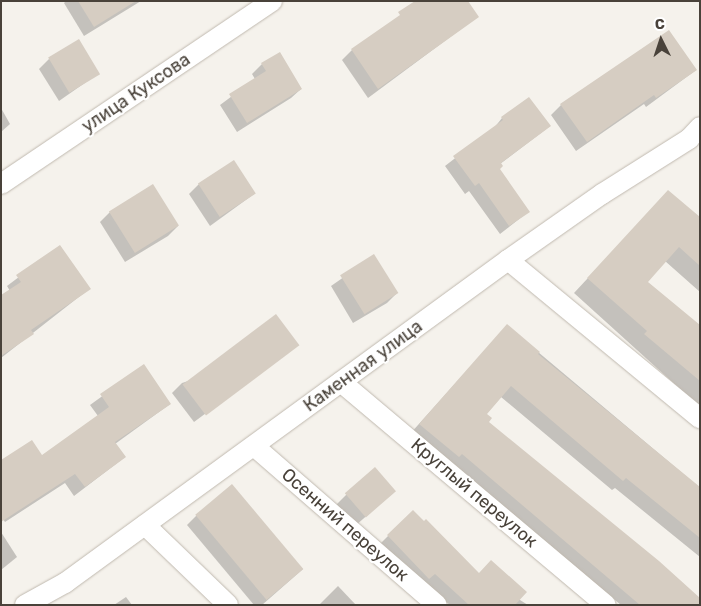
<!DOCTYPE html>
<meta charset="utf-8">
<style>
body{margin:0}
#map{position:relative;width:701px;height:606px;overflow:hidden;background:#f5f2ec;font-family:Rubik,sans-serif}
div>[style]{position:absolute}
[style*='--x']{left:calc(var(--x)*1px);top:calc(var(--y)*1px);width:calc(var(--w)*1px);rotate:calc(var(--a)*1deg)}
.shadow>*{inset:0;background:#0003}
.building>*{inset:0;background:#d6cdc2;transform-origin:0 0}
.roads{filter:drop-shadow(0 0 1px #c0b9af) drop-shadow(0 0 1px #c0b9af)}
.minor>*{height:20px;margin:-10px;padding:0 10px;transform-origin:10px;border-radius:10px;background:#fff}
span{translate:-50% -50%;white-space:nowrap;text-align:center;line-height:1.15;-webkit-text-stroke:4.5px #fff;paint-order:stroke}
.street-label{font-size:18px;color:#49423a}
.frame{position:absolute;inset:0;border:2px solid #49423a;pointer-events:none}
.north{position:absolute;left:636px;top:15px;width:50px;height:50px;-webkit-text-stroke:4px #fff;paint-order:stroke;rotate:356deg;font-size:14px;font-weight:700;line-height:20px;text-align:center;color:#49423a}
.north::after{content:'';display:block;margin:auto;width:18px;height:22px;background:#49423a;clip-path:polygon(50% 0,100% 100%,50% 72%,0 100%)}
</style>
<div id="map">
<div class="shadow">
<i style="clip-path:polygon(66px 1px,141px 1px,84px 36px,64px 3px)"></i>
<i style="clip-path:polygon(477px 17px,368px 98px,342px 60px,352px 50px)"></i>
<i style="clip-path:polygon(49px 59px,99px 73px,59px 101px,39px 69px)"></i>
<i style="clip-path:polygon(262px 64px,301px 89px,291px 98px,237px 132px,220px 105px,255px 79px,252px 74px)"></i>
<i style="clip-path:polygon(696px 70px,646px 107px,644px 104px,576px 151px,551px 115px,561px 105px)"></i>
<i style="clip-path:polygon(1px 108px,10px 124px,1px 132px)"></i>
<i style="clip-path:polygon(502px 118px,550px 126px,500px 164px,498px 169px,528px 212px,500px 234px,469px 191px,465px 194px,445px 166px,494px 128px)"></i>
<i style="clip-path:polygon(199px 184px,254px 194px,210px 226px,189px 194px)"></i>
<i style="clip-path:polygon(655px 206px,700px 228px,700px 292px,665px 261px,647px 282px,700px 326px,700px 407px,574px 293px)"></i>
<i style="clip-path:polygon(110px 212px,178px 226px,168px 236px,125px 262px,100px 222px)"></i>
<i style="clip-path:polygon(60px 246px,89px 289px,1px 358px,1px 297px,10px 291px,7px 286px)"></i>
<i style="clip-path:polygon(374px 256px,397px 293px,387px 303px,353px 323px,331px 286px)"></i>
<i style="clip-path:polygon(507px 326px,700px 488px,700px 557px,615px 488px,612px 490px,501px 397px,486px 414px,488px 422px,700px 605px,621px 605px,451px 464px,409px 435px)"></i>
<i style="clip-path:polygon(298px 345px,194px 422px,172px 393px,182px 383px)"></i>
<i style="clip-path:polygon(144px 366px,170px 404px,115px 444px,125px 457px,74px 496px,65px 483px,5px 522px,1px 516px,42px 456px,98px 416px,90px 405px)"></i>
<i style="clip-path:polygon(395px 491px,355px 526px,336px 505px,346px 495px)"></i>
<i style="clip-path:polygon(413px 511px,478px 574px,528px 605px,450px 605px,378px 546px)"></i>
<i style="clip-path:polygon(197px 515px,303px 569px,262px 605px,254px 605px,187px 525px)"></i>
<i style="clip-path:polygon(1px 532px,17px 557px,1px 570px)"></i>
<i style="clip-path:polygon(338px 586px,356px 605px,319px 605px)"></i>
<i style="clip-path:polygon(126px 597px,132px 605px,114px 605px)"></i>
</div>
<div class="building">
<i style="clip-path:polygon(78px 1px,136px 1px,94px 27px)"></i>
<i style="clip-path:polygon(415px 1px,468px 1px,479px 17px,378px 89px,351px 49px,400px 15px,398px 12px)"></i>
<i style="clip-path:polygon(669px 30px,697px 70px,656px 98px,654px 95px,587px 142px,560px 104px)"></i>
<i style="left:79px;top:39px;width:41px;height:36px;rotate:59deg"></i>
<i style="clip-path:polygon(280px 52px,302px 89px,247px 123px,229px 94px,266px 71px,261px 63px)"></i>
<i style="clip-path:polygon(529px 97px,551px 126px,501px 163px,503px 166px,500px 169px,530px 212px,509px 226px,479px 183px,475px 186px,453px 156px,503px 120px,501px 117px)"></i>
<i style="left:234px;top:160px;width:40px;height:43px;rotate:57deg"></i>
<i style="left:153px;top:184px;width:49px;height:52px;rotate:58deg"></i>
<i style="clip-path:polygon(668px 190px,700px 217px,700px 266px,679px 247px,648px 282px,700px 325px,700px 381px,644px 334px,647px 331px,587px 278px)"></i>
<i style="clip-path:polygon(60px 245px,91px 289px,31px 330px,34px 334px,1px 356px,1px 295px,21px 282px,16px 275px)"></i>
<i style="left:374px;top:254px;width:46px;height:40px;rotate:58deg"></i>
<i style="left:276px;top:314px;width:39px;height:117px;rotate:53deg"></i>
<i style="clip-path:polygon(507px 324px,540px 352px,538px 354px,700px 487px,700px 538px,626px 478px,623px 481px,511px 386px,487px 414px,492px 418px,489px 422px,659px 561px,700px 598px,700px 605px,640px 605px,462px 454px,459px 457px,419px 424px)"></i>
<i style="clip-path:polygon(144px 364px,171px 404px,115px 442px,126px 457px,85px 487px,75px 474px,1px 522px,1px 460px,32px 440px,42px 455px,109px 407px,100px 394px)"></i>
<i style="left:375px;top:467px;width:32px;height:40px;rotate:49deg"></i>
<i style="left:232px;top:484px;width:111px;height:48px;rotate:50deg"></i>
<i style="clip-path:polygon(413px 510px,424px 521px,426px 519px,479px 573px,491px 560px,527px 592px,515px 605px,469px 605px,435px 574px,429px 579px,387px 535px)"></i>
</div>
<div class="roads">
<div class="minor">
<i style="--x:1;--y:184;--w:327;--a:-34"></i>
<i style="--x:508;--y:260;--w:249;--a:39.5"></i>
<i style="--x:341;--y:382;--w:346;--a:40.1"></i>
<i style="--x:254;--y:446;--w:242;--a:41"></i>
<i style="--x:145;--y:525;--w:115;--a:43.9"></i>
<i style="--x:25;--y:605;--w:46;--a:-28.8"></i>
<i style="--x:65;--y:583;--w:548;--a:-36.1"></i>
<i style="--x:508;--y:260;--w:115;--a:-35.1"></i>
<i style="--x:602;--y:194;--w:103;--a:-32.3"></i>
<i style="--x:689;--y:139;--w:16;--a:-47"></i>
</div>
</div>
<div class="street-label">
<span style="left:136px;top:93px;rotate:-34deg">улица Куксова</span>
<span style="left:363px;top:366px;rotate:-36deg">Каменная улица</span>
<span style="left:474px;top:493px;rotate:40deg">Круглый переулок</span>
<span style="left:345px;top:525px;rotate:41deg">Осенний переулок</span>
</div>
<div class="frame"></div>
<div class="north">С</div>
</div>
